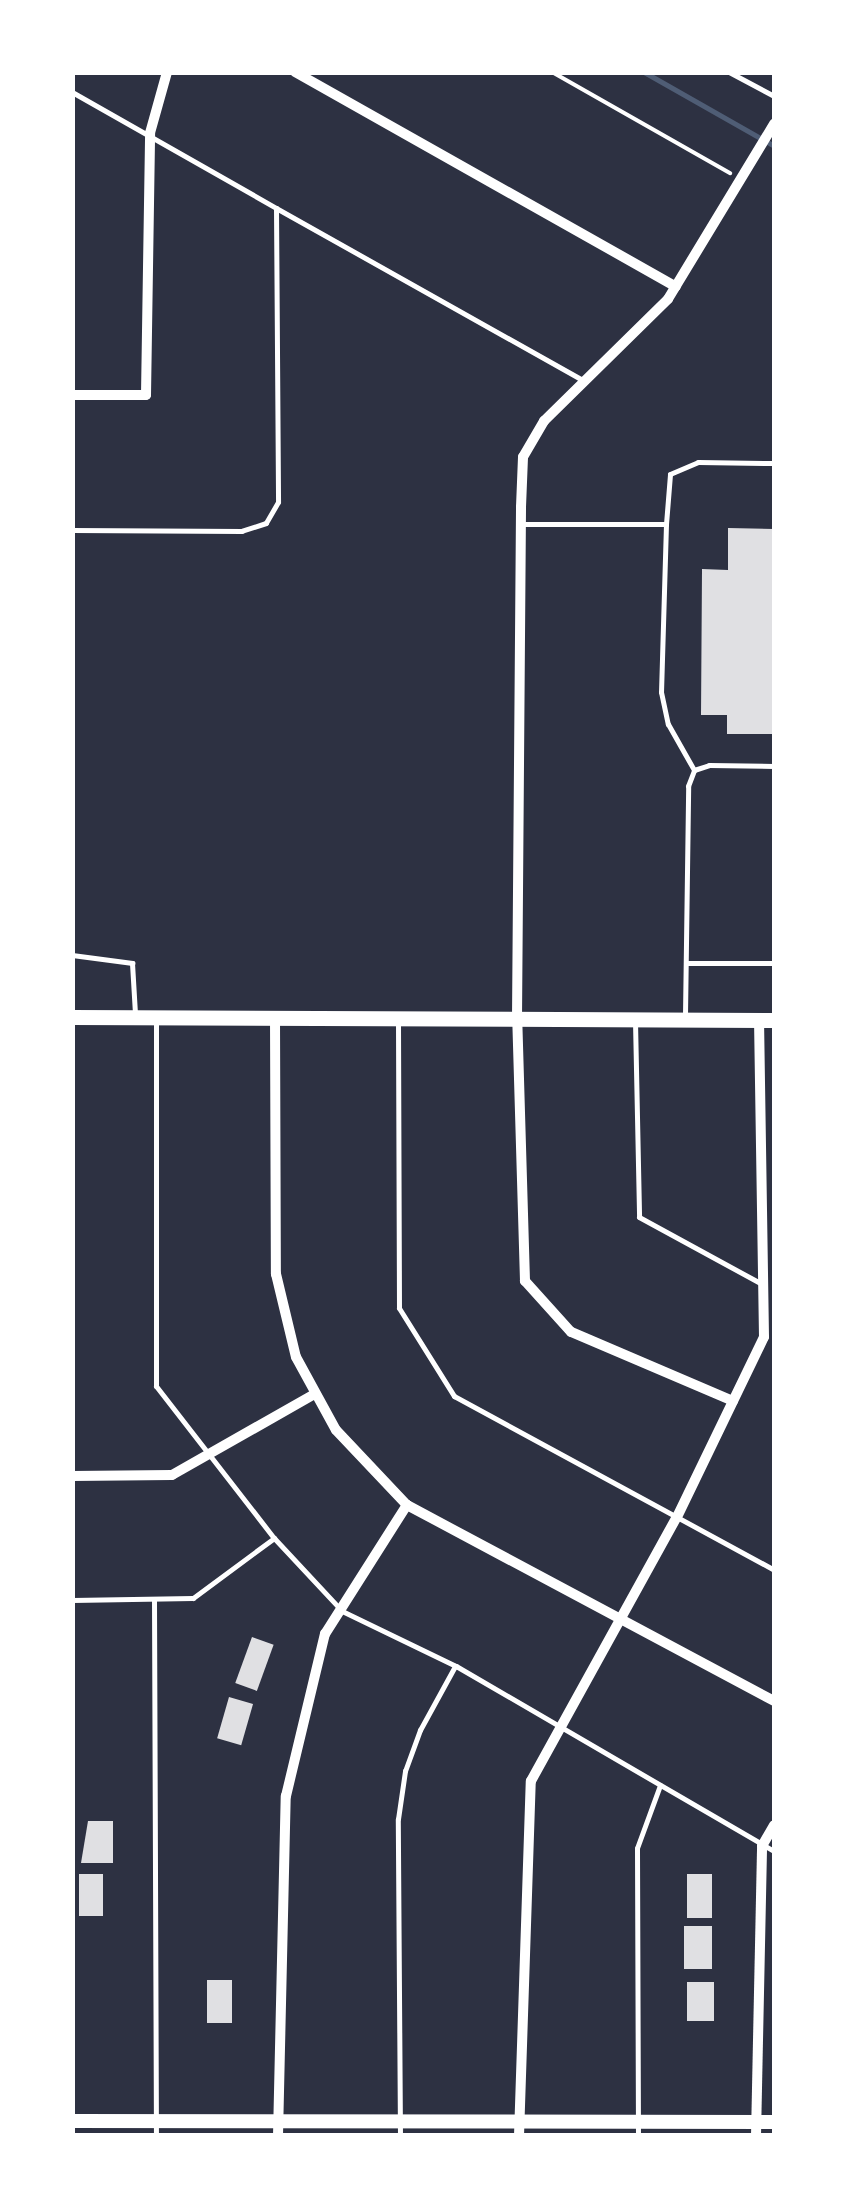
<!DOCTYPE html>
<style>
body{margin:0}
#map{position:relative;width:847px;height:2208px;overflow:hidden;background:#2d3142;font-family:"Space Grotesk",sans-serif}
div>[style]{position:absolute}
[style*='--x']{left:calc(var(--x)*1px);top:calc(var(--y)*1px);width:calc(var(--w)*1px);rotate:calc(var(--a)*1deg)}
.stream>*{height:5px;margin:-2.5px;padding:0 2.5px;transform-origin:2.5px;border-radius:2.5px;background:#4f5d75}
.building>*{inset:0;background:#e0e0e3;transform-origin:0 0}
.path>*{height:4px;margin:-2px;padding:0 2px;transform-origin:2px;border-radius:2px;background:#fff}
.service>*{height:5px;margin:-2.5px;padding:0 2.5px;transform-origin:2.5px;border-radius:2.5px;background:#fff}
.minor>*{height:10px;margin:-5px;padding:0 5px;transform-origin:5px;border-radius:5px;background:#fff}
.tertiary>*{height:14px;margin:-7px;padding:0 7px;transform-origin:7px;border-radius:7px;background:#fff}
.secondary>*{height:15px;margin:-7.5px;padding:0 7.5px;transform-origin:7.5px;border-radius:7.5px;background:#fff}
span{translate:-50% -50%;white-space:nowrap;text-align:center;line-height:1.15;-webkit-text-stroke:8px #fff;paint-order:stroke}
.frame{position:absolute;inset:0;border:75px solid #fff;pointer-events:none}
</style>
<div id="map">
<div class="stream">
<i style="--x:644;--y:72;--w:150;--a:29.6"></i>
</div>
<div class="building">
<i style="clip-path:polygon(728px 528px,774px 529px,774px 734px,727px 734px,727px 715px,701px 715px,702px 569px,728px 570px)"></i>
<i style="left:252px;top:1637px;width:23px;height:49px;rotate:20deg"></i>
<i style="left:229px;top:1697px;width:25px;height:43px;rotate:16deg"></i>
<i style="clip-path:polygon(88px 1821px,113px 1821px,113px 1863px,81px 1863px)"></i>
<i style="left:79px;top:1874px;width:24px;height:42px"></i>
<i style="left:687px;top:1874px;width:25px;height:44px"></i>
<i style="left:684px;top:1926px;width:28px;height:43px"></i>
<i style="left:207px;top:1980px;width:25px;height:43px"></i>
<i style="left:687px;top:1982px;width:27px;height:39px"></i>
</div>
<div class="path">
<i style="--x:552;--y:72;--w:205;--a:29.6"></i>
</div>
<div class="service">
<i style="--x:729;--y:72;--w:51;--a:28.1"></i>
<i style="--x:72;--y:92;--w:235;--a:29.6"></i>
<i style="--x:276;--y:208;--w:294;--a:89.6"></i>
<i style="--x:278;--y:502;--w:24;--a:120"></i>
<i style="--x:266;--y:523;--w:25;--a:162"></i>
<i style="--x:242;--y:531;--w:170;--a:-179.7"></i>
<i style="--x:276;--y:208;--w:352;--a:29.3"></i>
<i style="--x:524;--y:524;--w:142;--a:0"></i>
<i style="--x:666;--y:524;--w:168;--a:91.7"></i>
<i style="--x:661;--y:692;--w:33;--a:78"></i>
<i style="--x:668;--y:724;--w:53;--a:60.5"></i>
<i style="--x:666;--y:524;--w:50;--a:-85.4"></i>
<i style="--x:670;--y:474;--w:30;--a:-23"></i>
<i style="--x:698;--y:462;--w:76;--a:0.8"></i>
<i style="--x:72;--y:955;--w:61;--a:7.6"></i>
<i style="--x:132;--y:963;--w:50;--a:86.6"></i>
<i style="--x:686;--y:963;--w:88;--a:0"></i>
<i style="--x:685;--y:1015;--w:229;--a:-89.2"></i>
<i style="--x:688;--y:786;--w:17;--a:-69"></i>
<i style="--x:694;--y:770;--w:16;--a:-18"></i>
<i style="--x:709;--y:765;--w:65;--a:0.9"></i>
<i style="--x:635;--y:1021;--w:196;--a:88.8"></i>
<i style="--x:639;--y:1217;--w:138;--a:28.6"></i>
<i style="--x:156;--y:1022;--w:364;--a:90"></i>
<i style="--x:156;--y:1386;--w:192;--a:52.2"></i>
<i style="--x:274;--y:1538;--w:100;--a:47"></i>
<i style="--x:342;--y:1611;--w:127;--a:25.8"></i>
<i style="--x:456;--y:1666;--w:368;--a:30.2"></i>
<i style="--x:398;--y:1023;--w:285;--a:89.8"></i>
<i style="--x:399;--y:1308;--w:104;--a:58"></i>
<i style="--x:454;--y:1396;--w:364;--a:28.5"></i>
<i style="--x:154;--y:1599;--w:537;--a:89.79"></i>
<i style="--x:72;--y:1600;--w:121;--a:-0.9"></i>
<i style="--x:193;--y:1598;--w:101;--a:-36.5"></i>
<i style="--x:400;--y:2136;--w:317;--a:-90.4"></i>
<i style="--x:398;--y:1819;--w:49;--a:-81.7"></i>
<i style="--x:405;--y:1771;--w:44;--a:-69.9"></i>
<i style="--x:420;--y:1730;--w:73;--a:-61.3"></i>
<i style="--x:638;--y:2136;--w:288;--a:-90.2"></i>
<i style="--x:637;--y:1848;--w:67;--a:-69.9"></i>
</div>
<div class="minor">
<i style="--x:295;--y:72;--w:437;--a:29.4"></i>
<i style="--x:72;--y:395;--w:74;--a:0"></i>
<i style="--x:146;--y:395;--w:262;--a:-89.1"></i>
<i style="--x:150;--y:133;--w:63;--a:-74.4"></i>
<i style="--x:275;--y:1018;--w:256;--a:89.8"></i>
<i style="--x:276;--y:1274;--w:85;--a:76.5"></i>
<i style="--x:296;--y:1357;--w:83;--a:61.3"></i>
<i style="--x:336;--y:1430;--w:103;--a:46.6"></i>
<i style="--x:407;--y:1505;--w:416;--a:28.1"></i>
<i style="--x:733;--y:1401;--w:176;--a:-156.9"></i>
<i style="--x:571;--y:1332;--w:69;--a:-132"></i>
<i style="--x:525;--y:1281;--w:262;--a:-91.7"></i>
<i style="--x:517;--y:1019;--w:512;--a:-89.55"></i>
<i style="--x:521;--y:507;--w:50;--a:-87.7"></i>
<i style="--x:523;--y:457;--w:42;--a:-59.7"></i>
<i style="--x:544;--y:421;--w:174;--a:-44.5"></i>
<i style="--x:668;--y:299;--w:205;--a:-58.8"></i>
<i style="--x:72;--y:1476;--w:100;--a:-0.6"></i>
<i style="--x:172;--y:1475;--w:162;--a:-29.6"></i>
<i style="--x:278;--y:2136;--w:340;--a:-88.7"></i>
<i style="--x:286;--y:1796;--w:167;--a:-76.5"></i>
<i style="--x:325;--y:1634;--w:153;--a:-57.6"></i>
<i style="--x:519;--y:2136;--w:355;--a:-88.1"></i>
<i style="--x:531;--y:1781;--w:302;--a:-61.1"></i>
<i style="--x:677;--y:1517;--w:200;--a:-64.2"></i>
<i style="--x:764;--y:1337;--w:317;--a:-90.9"></i>
<i style="--x:756;--y:2136;--w:290;--a:-88.8"></i>
<i style="--x:762;--y:1846;--w:24;--a:-60"></i>
</div>
<div class="tertiary">
<i style="--x:72;--y:2121;--w:702;--a:0.08"></i>
</div>
<div class="secondary">
<i style="--x:72;--y:1017;--w:702;--a:0.24"></i>
</div>
<div class="frame"></div>
</div>
